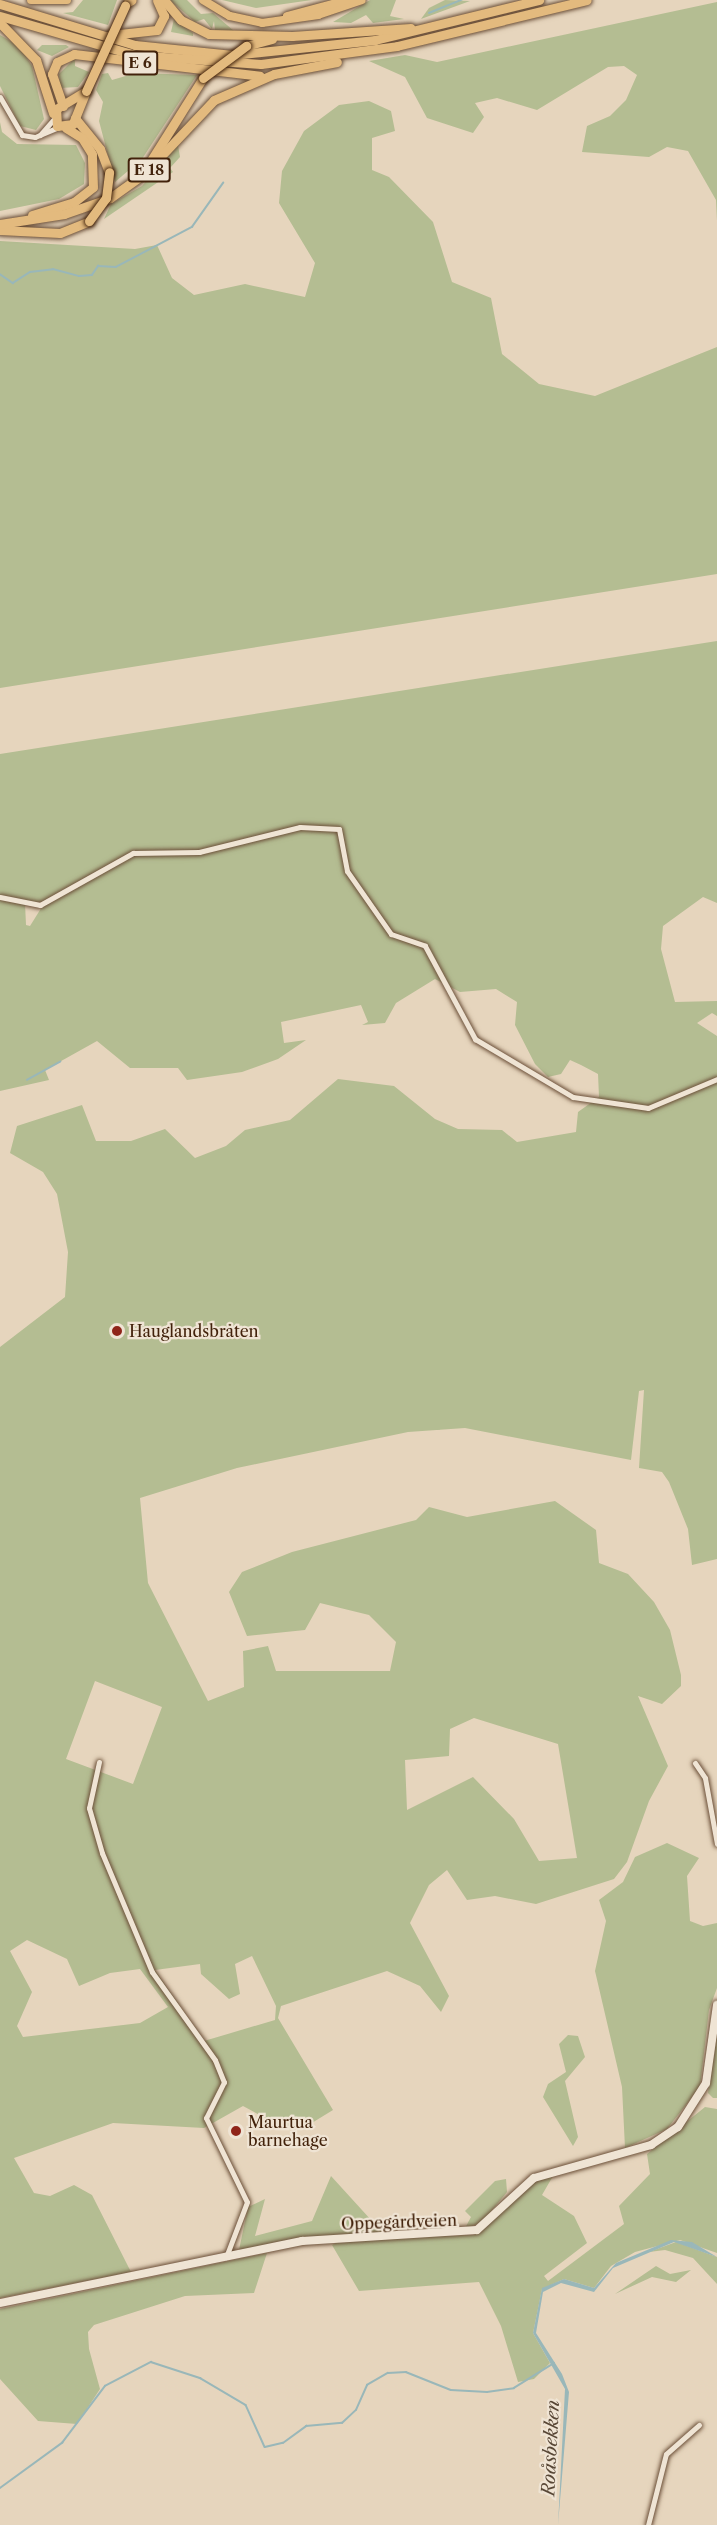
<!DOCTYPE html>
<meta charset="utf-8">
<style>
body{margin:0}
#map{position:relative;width:717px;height:2525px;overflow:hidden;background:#e6d5bd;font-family:"Libre Caslon Text",serif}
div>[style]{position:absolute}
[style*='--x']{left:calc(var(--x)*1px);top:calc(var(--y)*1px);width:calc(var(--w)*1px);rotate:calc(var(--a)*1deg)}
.green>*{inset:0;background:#b4bd92}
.water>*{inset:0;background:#99b7b9}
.stream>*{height:1.5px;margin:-0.75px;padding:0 0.75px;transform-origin:0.75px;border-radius:0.75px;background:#99b7b9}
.roads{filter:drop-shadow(0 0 2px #6b4f38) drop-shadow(0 0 2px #6b4f38)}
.minor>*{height:5px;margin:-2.5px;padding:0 2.5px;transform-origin:2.5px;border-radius:2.5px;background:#efe4d4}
.secondary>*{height:8px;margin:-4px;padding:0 4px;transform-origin:4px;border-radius:4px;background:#efe4d4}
.primary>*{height:8px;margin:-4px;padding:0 4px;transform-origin:4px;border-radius:4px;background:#e3ba7e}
.trunk>*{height:9px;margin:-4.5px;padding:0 4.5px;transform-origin:4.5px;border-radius:4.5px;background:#e3ba7e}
.motorway>*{height:9px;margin:-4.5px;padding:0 4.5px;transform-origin:4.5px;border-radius:4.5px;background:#e3ba7e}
.bridges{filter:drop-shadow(0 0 2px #42220b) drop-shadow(0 0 2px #42220b)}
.trunk-bridge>*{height:9px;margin:-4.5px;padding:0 4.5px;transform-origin:4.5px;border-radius:4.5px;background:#e3ba7e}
.dots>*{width:16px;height:16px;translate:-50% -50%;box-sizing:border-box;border:3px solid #efe4d4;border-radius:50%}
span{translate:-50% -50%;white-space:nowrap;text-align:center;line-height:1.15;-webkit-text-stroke:4.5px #efe4d4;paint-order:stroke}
.shield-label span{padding:2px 4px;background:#efe4d4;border:2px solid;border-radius:4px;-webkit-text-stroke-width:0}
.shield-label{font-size:15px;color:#42220b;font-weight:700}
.poi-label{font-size:16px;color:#42220b}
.left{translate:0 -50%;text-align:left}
.street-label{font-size:16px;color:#42220b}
.water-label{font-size:18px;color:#584736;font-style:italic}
</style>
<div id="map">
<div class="green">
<i style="clip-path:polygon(83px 0,117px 0,108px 25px,63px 13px,73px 12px)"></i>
<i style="clip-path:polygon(170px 0,187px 0,201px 14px,213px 13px,234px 31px,215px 30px,214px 21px,212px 29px,204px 19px,195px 22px)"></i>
<i style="clip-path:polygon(222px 0,312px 0,256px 8px)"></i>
<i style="clip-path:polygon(370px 0,396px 0,390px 16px,404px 19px,373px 23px,366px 15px,351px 23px,333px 22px)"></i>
<i style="clip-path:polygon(445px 0,470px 1px,421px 19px,429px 8px)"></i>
<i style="clip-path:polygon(717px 2px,717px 221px,716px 200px,688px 151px,667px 147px,649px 157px,582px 152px,587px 126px,610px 116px,626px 100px,637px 75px,624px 66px,608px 67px,537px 110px,497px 98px,475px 103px,484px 117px,473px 133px,427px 118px,405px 77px,369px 61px,405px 55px,437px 62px)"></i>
<i style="clip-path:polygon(174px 19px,193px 33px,193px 36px,171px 32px)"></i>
<i style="clip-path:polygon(0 35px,19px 46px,32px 66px,44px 119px,36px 130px,20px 126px,0 86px)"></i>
<i style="clip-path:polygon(42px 45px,66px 45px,69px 47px,52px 56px,37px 50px)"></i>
<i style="clip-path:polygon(75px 58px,75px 66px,89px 72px,78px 87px,60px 88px,59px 74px)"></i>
<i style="clip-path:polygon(108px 73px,112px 80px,136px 73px,197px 75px,142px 159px,115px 182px,99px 121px,103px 102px,96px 90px,102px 74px)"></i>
<i style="clip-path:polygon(369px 101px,391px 111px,395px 131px,372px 138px,372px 170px,389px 177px,433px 222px,452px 282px,491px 298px,502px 354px,539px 384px,595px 396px,717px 347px,717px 574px,0 688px,0 241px,135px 249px,157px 245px,172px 278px,194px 295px,245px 284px,305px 297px,315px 263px,279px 203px,282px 171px,304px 131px,339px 105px)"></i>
<i style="clip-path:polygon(0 122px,2px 132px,17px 144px,76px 145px,85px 163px,84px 184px,59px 199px,0 211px)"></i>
<i style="clip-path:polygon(178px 145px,180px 157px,170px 168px,173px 172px,104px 219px,111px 204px,142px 186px)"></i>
<i style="clip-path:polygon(evenodd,717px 641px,717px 903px,703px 897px,663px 926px,661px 949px,675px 1002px,717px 1001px,717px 1016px,712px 1013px,697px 1023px,717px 1036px,717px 1559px,692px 1565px,688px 1529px,669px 1482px,662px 1472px,639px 1468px,644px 1390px,639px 1391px,631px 1460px,465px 1428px,408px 1432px,237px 1468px,140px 1498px,148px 1583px,208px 1701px,244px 1687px,243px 1651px,268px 1646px,276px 1671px,390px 1671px,396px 1642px,369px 1615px,320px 1603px,305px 1630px,247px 1636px,229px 1592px,242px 1572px,292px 1552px,416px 1520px,429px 1507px,467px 1517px,555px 1501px,596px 1530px,599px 1563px,628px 1574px,654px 1602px,670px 1630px,681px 1675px,681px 1686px,662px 1704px,638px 1696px,668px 1766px,649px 1801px,627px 1862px,614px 1879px,536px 1904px,495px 1896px,467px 1900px,447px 1870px,429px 1885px,410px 1923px,449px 1996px,441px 2012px,420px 1986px,387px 1971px,281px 2006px,278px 2018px,333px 2110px,302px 2129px,286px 2129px,243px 2106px,204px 2128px,113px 2123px,14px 2158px,34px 2193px,50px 2196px,74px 2185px,92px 2195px,131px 2272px,0 2298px,0 1347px,65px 1297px,68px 1252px,57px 1194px,43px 1172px,10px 1153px,17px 1126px,82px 1105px,96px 1141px,131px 1141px,165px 1129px,195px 1158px,226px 1146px,245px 1130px,290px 1120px,338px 1079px,394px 1086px,435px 1119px,458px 1129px,502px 1130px,517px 1142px,576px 1132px,578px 1112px,599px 1097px,598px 1074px,581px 1065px,570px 1060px,561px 1074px,548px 1077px,535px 1064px,515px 1025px,517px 1002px,496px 989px,460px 992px,435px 979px,396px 1003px,385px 1023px,362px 1025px,368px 1022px,361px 1005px,281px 1022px,284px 1043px,306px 1040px,278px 1059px,242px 1072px,187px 1080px,178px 1068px,130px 1068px,97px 1041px,45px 1070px,49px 1080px,0 1091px,0 754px,717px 641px,45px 902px,30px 926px,26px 925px,25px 903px,45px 902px,717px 641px,95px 1681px,162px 1707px,133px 1784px,66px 1759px,95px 1681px,717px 641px,474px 1718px,558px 1744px,577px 1858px,539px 1861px,514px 1819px,473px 1777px,407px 1810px,405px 1760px,449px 1756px,450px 1729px,474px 1718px,717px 641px,27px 1940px,67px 1959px,79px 1986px,110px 1973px,140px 1969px,168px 2007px,140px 2023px,23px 2037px,17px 2026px,32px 1992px,10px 1951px,27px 1940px,717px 641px,252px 1956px,276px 2006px,275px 2020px,204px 2041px,155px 1970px,200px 1964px,201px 1974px,229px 1999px,240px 1994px,235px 1964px,252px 1956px)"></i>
<i style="clip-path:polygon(667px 1843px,699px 1858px,687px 1876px,690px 1921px,703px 1926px,717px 1923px,717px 1988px,709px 2010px,700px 2087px,667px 2129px,625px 2148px,622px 2087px,595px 1971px,606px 1921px,599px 1900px,623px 1882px,635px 1857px)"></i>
<i style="clip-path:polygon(717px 2026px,717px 2098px,713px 2098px,708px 2093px)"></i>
<i style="clip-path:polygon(568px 2035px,578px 2036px,585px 2057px,565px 2081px,578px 2137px,573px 2146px,543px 2097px,548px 2084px,566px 2072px,559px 2044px)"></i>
<i style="clip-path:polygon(705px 2107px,717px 2109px,717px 2253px,680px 2240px,635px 2252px,611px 2266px,594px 2288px,564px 2279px,542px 2289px,533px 2333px,550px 2363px,534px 2379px,518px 2382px,501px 2326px,479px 2282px,359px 2291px,332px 2245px,343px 2239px,473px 2235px,535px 2181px,553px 2176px,542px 2195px,574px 2216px,587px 2243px,544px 2276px,548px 2281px,624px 2224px,619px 2206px,650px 2174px,647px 2154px)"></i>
<i style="clip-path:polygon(331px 2176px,382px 2232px,239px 2250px,248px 2207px,265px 2199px,255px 2236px,312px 2221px)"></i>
<i style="clip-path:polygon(506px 2179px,507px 2192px,483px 2221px,464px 2230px,471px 2217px,465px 2211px,495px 2181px)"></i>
<i style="clip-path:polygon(676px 2242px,717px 2257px,717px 2284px,693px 2258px,665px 2250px,649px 2252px)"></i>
<i style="clip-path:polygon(267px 2253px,254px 2293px,185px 2296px,94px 2325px,88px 2332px,89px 2349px,100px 2389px,77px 2424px,38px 2421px,0 2379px,0 2309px)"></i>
<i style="clip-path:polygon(656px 2266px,670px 2274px,691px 2270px,676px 2282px,652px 2277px,615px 2294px)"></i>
</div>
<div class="water">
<i style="clip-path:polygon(671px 2240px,692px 2242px,717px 2257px,674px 2242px,613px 2268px,594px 2292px,561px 2283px,543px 2292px,536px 2333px,562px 2374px,569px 2392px,558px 2525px,565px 2389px,533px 2333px,542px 2288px,564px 2279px,594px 2288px,616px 2263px)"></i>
</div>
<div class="stream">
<i style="--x:429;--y:13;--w:35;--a:-22"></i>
<i style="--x:0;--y:274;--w:16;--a:35"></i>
<i style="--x:13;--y:283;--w:20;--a:-33"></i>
<i style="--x:30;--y:272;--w:23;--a:-7"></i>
<i style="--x:53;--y:269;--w:27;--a:15"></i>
<i style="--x:79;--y:276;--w:13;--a:-4"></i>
<i style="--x:92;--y:275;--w:11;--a:-56"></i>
<i style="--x:98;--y:266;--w:18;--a:3"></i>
<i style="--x:116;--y:267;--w:86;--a:-27.8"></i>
<i style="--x:192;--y:227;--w:54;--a:-54.8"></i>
<i style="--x:27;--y:1080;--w:38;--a:-29"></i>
<i style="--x:0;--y:2488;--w:77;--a:-36"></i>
<i style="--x:62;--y:2443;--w:71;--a:-53"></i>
<i style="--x:105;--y:2386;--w:52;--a:-27.6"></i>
<i style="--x:151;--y:2362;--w:52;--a:18.1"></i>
<i style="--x:200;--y:2378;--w:53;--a:30.4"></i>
<i style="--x:246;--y:2405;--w:46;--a:65.7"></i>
<i style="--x:265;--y:2447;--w:18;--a:-13"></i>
<i style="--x:283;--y:2443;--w:29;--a:-36"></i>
<i style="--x:306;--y:2426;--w:36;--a:-5"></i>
<i style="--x:342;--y:2423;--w:19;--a:-43"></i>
<i style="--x:356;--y:2410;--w:27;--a:-66"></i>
<i style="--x:367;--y:2385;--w:24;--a:-30"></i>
<i style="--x:388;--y:2373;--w:18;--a:-3"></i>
<i style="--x:406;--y:2372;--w:48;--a:21.8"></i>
<i style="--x:451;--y:2390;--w:36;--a:3"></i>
<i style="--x:487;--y:2392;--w:27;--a:-8"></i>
<i style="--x:514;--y:2388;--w:47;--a:-32"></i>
</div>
<div class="roads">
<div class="minor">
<i style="--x:0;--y:97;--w:44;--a:59.9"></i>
<i style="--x:22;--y:135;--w:13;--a:9"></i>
<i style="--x:35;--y:137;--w:26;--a:-23"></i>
<i style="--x:40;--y:135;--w:20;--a:-49"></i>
<i style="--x:0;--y:897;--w:41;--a:11.3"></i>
<i style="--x:40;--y:905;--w:107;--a:-29.2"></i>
<i style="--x:133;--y:853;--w:66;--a:-0.9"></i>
<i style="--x:199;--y:852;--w:104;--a:-13.9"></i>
<i style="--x:300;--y:827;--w:39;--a:3"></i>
<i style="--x:339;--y:829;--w:43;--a:79.2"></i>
<i style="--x:347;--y:871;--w:77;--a:55.1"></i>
<i style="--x:391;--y:934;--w:36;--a:19"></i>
<i style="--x:425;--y:946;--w:106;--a:61.7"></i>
<i style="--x:475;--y:1039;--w:114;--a:30.6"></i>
<i style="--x:573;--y:1097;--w:76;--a:8.3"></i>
<i style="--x:648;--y:1108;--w:75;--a:-22.8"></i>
<i style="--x:99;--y:1762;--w:47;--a:102.3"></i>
<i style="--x:89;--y:1808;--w:47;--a:73.9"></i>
<i style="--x:102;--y:1853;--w:129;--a:67.2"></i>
<i style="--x:152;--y:1972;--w:108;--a:54.4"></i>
<i style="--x:215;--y:2060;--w:24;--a:68"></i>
<i style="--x:224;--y:2082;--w:40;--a:116.6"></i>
<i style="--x:206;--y:2118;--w:93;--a:64"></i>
<i style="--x:247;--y:2202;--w:59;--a:110.9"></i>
<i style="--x:695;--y:1763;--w:18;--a:56"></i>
<i style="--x:705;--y:1778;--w:67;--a:79.7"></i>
<i style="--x:648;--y:2525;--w:73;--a:-75.8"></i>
<i style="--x:666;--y:2454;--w:44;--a:-41.3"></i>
</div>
<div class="secondary">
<i style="--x:0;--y:2303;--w:308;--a:-11.6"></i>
<i style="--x:302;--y:2241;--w:175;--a:-3.6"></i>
<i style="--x:477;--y:2230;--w:77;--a:-42.4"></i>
<i style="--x:534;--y:2178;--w:122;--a:-15.8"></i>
<i style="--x:651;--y:2145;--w:32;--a:-34"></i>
<i style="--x:678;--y:2127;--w:52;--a:-57.5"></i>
<i style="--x:706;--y:2083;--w:79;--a:-82"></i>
</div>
<div class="primary">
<i style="--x:31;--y:0;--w:36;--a:0"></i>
<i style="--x:203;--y:0;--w:31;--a:31"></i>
<i style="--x:230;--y:16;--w:33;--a:12"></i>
<i style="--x:262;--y:23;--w:57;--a:-8.1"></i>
<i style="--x:318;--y:15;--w:46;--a:-18.8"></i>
<i style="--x:287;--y:16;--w:62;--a:-14.9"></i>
</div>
<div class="trunk">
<i style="--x:164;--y:0;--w:26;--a:50"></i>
<i style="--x:181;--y:20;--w:31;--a:27"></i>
<i style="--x:209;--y:34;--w:83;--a:1.4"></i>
<i style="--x:128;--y:2;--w:4;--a:-27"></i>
<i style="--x:246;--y:46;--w:27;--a:-15"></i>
<i style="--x:86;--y:91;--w:35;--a:112"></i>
<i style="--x:73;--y:124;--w:16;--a:173"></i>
<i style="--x:57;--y:126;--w:17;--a:-93"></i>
<i style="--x:56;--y:109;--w:35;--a:-31"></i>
<i style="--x:75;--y:118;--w:40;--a:51"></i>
<i style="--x:100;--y:149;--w:25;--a:69"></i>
<i style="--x:150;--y:162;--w:99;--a:-57.8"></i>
<i style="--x:32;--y:215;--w:44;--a:-17.2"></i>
<i style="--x:74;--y:202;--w:24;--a:-38"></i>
<i style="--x:93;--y:187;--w:33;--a:-92"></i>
<i style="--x:92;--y:154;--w:19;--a:-122"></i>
<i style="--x:82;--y:138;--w:19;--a:-148"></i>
<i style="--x:0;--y:230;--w:60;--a:2.9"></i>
<i style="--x:60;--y:233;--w:31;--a:-22"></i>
</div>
<div class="motorway">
<i style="--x:0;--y:4;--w:141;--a:16.9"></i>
<i style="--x:135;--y:45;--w:98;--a:5.9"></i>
<i style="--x:232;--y:55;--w:144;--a:-6"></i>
<i style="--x:375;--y:40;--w:169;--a:-13.7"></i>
<i style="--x:0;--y:16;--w:141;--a:16.1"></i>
<i style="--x:135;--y:55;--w:126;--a:4.1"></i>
<i style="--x:261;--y:64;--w:137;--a:-7.5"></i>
<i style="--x:397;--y:46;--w:195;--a:-13.6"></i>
<i style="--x:0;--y:23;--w:52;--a:45.8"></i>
<i style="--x:36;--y:60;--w:56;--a:72.2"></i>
<i style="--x:110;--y:35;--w:47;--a:-6.1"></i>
<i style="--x:157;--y:30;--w:16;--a:-63"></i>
<i style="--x:164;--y:16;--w:17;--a:-114"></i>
<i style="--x:292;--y:36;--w:119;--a:-3.8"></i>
<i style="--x:63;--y:106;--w:34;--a:-109"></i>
<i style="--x:52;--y:74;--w:13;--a:-67"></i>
<i style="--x:57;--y:62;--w:19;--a:-25"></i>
<i style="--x:74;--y:54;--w:187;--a:6.7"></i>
<i style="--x:0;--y:224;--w:65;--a:-8.9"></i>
<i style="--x:64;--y:214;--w:49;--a:-19.2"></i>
<i style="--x:110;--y:198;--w:43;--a:-35.5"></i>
<i style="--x:145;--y:173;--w:100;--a:-46.6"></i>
<i style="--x:214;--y:100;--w:65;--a:-23.4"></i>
<i style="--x:274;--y:74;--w:64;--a:-10.8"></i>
</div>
</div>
<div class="bridges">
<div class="trunk-bridge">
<i style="--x:203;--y:78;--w:54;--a:-36.7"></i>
<i style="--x:86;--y:91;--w:94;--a:-65.4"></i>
<i style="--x:89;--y:221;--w:29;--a:-54"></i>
<i style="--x:106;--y:198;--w:26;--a:-83"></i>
</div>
</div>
<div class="dots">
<i style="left:117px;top:1331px;background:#8f2418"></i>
<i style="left:236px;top:2131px;background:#8f2418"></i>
</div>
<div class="shield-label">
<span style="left:140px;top:63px">E 6</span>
<span style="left:149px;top:170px">E 18</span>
</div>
<div class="poi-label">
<span class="left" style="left:129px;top:1331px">Hauglandsbråten</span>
<span class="left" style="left:248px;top:2131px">Maurtua<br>barnehage</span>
</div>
<div class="street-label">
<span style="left:399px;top:2222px;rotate:-2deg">Oppegårdveien</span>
</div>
<div class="water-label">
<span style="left:551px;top:2448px;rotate:-87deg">Roåsbekken</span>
</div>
</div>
